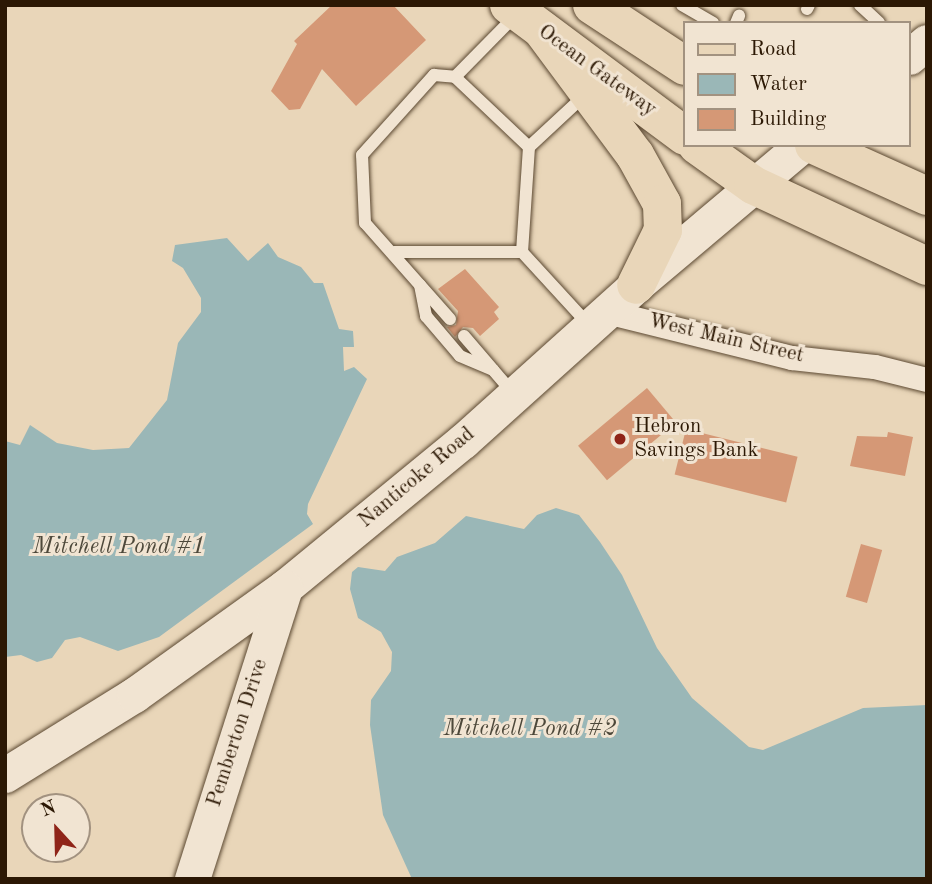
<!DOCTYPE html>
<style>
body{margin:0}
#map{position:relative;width:932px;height:884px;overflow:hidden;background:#e9d6b9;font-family:"Old Standard TT",serif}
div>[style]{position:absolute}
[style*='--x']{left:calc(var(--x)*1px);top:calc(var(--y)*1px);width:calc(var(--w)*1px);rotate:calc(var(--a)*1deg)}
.water>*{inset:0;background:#9ab7b7}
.building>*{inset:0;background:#d59876;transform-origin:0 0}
.roads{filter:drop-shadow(0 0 2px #5b4831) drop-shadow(0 0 2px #5b4831)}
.lane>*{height:12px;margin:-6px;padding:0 6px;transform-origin:6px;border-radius:6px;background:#f1e4d2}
.street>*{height:24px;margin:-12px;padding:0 12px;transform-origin:12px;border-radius:12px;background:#f1e4d2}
.secondary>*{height:35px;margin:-17.5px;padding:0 17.5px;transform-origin:17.5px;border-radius:17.5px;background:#f1e4d2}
.primary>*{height:38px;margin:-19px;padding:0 19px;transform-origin:19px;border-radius:19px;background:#e9d6b9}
.dots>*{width:19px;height:19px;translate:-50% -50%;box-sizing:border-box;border:4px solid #f1e4d2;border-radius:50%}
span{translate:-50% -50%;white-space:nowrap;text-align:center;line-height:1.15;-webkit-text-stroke:6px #f1e4d2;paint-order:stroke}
.street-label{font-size:21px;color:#2c1804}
.poi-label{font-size:21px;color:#2c1804}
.left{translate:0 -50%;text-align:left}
.water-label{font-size:23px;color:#4d483a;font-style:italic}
.frame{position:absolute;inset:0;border:7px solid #2c1804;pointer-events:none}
.legend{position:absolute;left:683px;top:21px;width:228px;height:126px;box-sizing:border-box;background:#f1e4d2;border:2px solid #a29280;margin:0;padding:9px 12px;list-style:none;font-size:21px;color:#2c1804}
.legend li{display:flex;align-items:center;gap:14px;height:35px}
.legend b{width:35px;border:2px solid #a29280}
.north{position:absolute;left:21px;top:793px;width:70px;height:70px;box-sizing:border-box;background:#f1e4d2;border:2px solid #a29280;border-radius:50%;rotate:338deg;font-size:19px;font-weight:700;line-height:28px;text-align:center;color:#2c1804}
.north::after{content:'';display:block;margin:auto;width:24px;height:32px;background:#8f2418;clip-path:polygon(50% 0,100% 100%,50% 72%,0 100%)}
</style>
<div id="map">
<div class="water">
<i style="clip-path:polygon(227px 238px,248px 261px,268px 243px,278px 257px,301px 267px,314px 283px,323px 283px,339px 329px,353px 331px,354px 347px,343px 347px,344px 371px,354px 367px,367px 379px,308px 504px,307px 514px,313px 524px,159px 637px,118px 651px,80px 637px,65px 640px,52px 658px,37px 662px,21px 655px,5px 657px,5px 441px,20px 445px,30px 425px,57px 443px,93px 450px,129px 448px,167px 400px,178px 343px,201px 312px,201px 298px,183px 268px,172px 261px,175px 245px)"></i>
<i style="clip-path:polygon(556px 508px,579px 515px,600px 542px,622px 575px,657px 648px,692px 698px,749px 747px,763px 750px,863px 708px,927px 705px,927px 879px,412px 879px,383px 815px,370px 725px,371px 700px,391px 671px,392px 652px,381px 632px,358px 618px,350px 589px,352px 572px,358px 567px,385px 571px,397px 557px,435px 543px,466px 516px,524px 529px,537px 515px)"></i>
</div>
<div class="building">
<i style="clip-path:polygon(332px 5px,393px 5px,426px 40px,356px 106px,322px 69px,300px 109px,289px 110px,271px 91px,297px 44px,294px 41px)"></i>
<i style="clip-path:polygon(465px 269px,499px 307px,494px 312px,499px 319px,480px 336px,473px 328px,463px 327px,455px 337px,447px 327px,456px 325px,458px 311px,438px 289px)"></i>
<i style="left:647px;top:388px;width:45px;height:90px;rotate:50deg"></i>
<i style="left:686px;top:429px;width:115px;height:47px;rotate:14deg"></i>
<i style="clip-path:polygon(888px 432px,913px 437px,905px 476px,850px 466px,857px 436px,887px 437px)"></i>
<i style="left:861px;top:544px;width:22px;height:55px;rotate:16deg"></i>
</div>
<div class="roads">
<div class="lane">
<i style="--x:682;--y:5;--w:36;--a:30"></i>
<i style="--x:860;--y:5;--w:26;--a:43"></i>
<i style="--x:807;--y:9;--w:4;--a:-63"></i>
<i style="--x:736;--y:23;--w:8;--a:-67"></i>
<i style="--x:455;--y:77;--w:87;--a:-45.5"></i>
<i style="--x:529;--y:147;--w:105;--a:93.8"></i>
<i style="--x:522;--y:252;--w:98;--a:47.5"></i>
<i style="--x:394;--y:252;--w:128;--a:0"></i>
<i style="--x:420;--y:285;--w:32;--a:79"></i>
<i style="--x:426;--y:316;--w:52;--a:49.6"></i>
<i style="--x:460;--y:356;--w:36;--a:23"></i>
<i style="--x:450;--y:319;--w:128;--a:-131.5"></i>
<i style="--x:365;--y:223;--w:68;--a:-92.5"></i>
<i style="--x:362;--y:155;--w:108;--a:-48"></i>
<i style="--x:434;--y:75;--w:21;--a:5"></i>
<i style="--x:455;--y:77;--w:102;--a:43.4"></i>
<i style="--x:529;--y:147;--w:78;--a:-42.9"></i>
<i style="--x:464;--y:336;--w:74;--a:49.4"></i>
</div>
<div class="street">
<i style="--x:607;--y:312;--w:191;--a:14"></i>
<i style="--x:792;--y:358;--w:83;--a:6.2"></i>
<i style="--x:875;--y:367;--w:54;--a:14"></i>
</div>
<div class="secondary">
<i style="--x:909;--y:57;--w:23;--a:-40"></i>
<i style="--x:5;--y:775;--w:152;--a:-31.8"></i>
<i style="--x:134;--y:695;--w:186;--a:-35.6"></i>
<i style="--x:285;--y:587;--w:230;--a:-39.4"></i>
<i style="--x:463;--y:441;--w:233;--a:-42"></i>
<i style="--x:636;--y:285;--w:217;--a:-40.1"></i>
<i style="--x:192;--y:879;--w:306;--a:-72.3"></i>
</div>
<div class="primary">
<i style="--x:509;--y:5;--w:219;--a:36.7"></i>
<i style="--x:592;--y:5;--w:111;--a:33.3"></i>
<i style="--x:542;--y:30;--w:156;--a:53.4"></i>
<i style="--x:635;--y:155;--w:56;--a:61.1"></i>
<i style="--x:662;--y:204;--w:26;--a:88"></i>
<i style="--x:663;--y:230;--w:61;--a:116.1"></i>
<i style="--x:697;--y:145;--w:69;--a:35.5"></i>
<i style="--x:753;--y:185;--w:192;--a:25"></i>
<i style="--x:814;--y:145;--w:124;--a:24.3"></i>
</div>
</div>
<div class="dots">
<i style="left:620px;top:439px;background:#8f2418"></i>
</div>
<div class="street-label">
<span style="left:597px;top:71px;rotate:36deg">Ocean Gateway</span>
<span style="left:726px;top:339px;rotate:13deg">West Main Street</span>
<span style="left:417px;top:478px;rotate:-40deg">Nanticoke Road</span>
<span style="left:238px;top:733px;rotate:-72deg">Pemberton Drive</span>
</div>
<div class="poi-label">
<span class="left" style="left:634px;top:439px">Hebron<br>Savings Bank</span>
</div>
<div class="water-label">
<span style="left:119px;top:547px">Mitchell Pond #1</span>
<span style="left:530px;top:729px">Mitchell Pond #2</span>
</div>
<div class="frame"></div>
<ul class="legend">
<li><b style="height:9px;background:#e9d6b9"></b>Road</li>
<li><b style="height:19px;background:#9ab7b7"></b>Water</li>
<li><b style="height:19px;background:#d59876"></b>Building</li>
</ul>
<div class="north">N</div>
</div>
